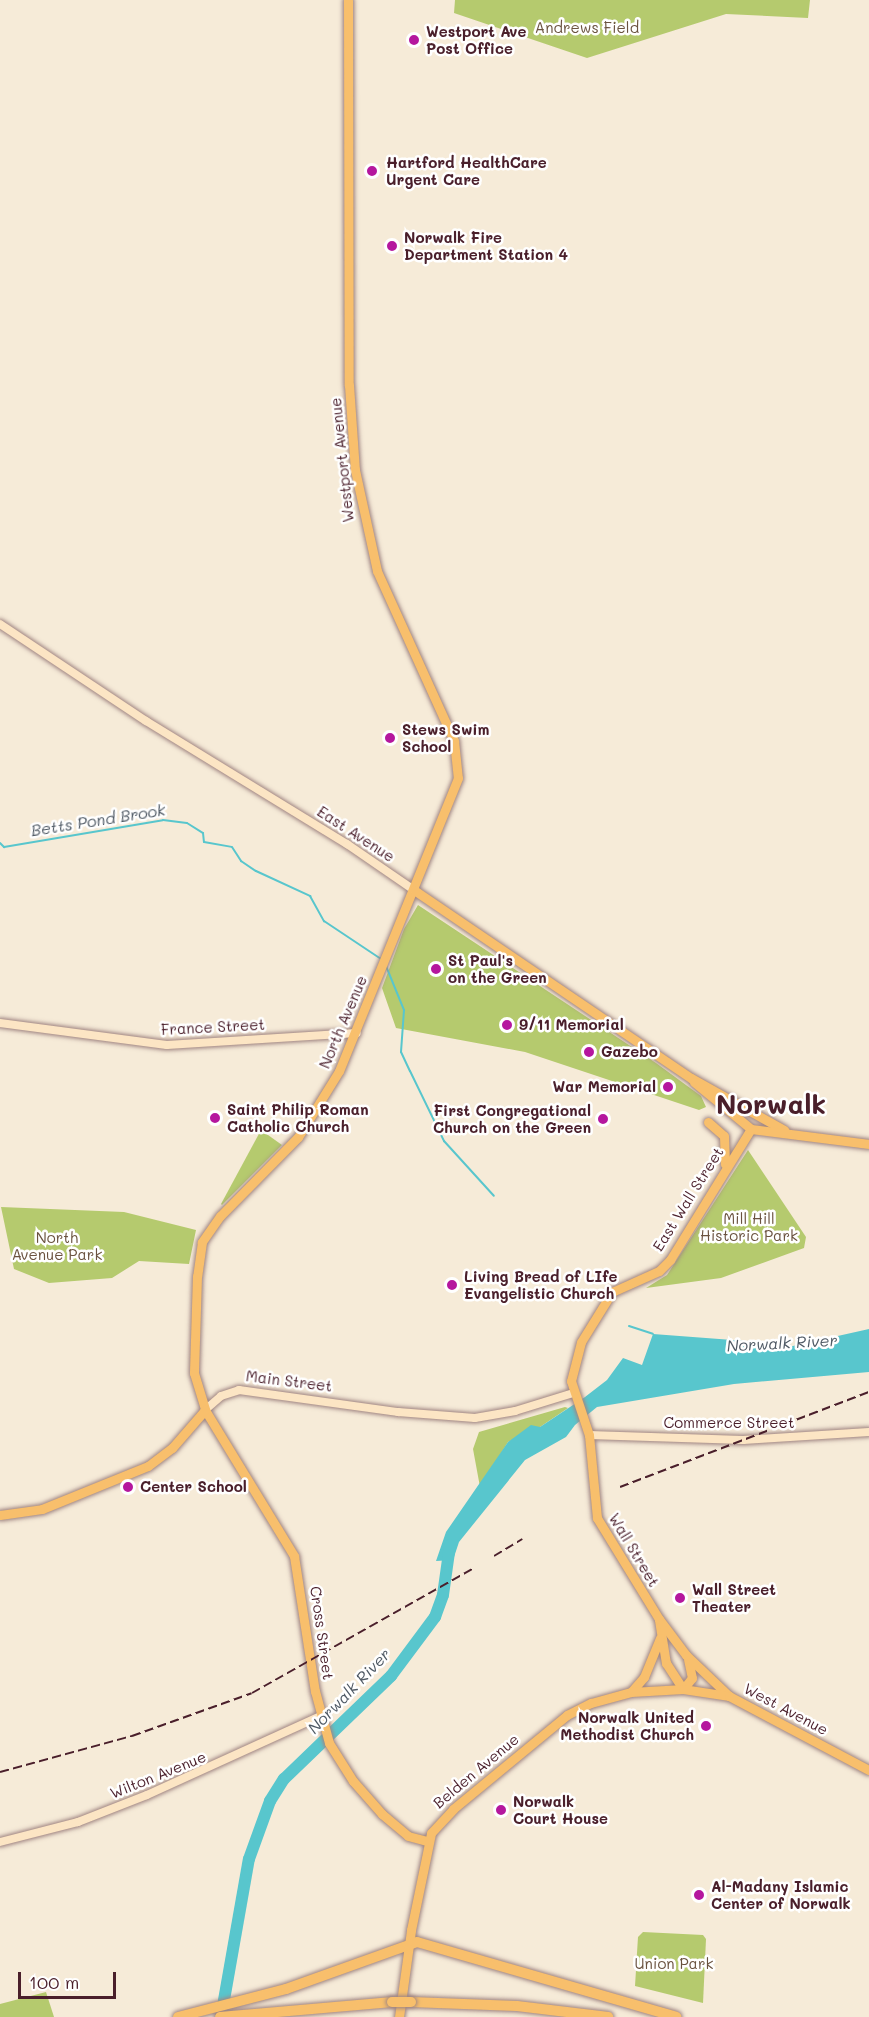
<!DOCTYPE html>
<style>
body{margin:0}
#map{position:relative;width:869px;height:2017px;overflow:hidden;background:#f6ebd8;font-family:Mali,sans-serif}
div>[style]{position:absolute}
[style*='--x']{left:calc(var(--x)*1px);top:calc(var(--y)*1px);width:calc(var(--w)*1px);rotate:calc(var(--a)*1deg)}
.green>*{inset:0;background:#b5ca6e}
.water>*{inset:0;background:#58c6cd}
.stream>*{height:2px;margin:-1px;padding:0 1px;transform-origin:1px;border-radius:1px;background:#58c6cd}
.river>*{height:12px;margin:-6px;padding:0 6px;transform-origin:6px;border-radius:6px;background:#58c6cd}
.roads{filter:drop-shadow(0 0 2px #a08582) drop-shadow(0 0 2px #a08582)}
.secondary>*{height:8px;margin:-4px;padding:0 4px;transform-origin:4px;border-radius:4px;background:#fce5c4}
.primary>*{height:9px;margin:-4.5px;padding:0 4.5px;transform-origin:4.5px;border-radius:4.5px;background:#f8bf6c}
.highway>*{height:10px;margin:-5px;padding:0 5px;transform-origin:5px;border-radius:5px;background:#f8bf6c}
.rail>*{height:2px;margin-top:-1px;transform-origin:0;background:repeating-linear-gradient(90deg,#4a1f2b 0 9px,transparent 0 13.5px)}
.bridges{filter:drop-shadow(0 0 2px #a08582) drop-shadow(0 0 2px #a08582)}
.highway-bridge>*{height:10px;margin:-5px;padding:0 5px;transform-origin:5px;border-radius:5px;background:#f8bf6c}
.dots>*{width:16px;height:16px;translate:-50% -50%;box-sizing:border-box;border:3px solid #fff;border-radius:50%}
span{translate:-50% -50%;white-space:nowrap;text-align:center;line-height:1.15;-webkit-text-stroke:5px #fff;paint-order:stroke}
.park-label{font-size:15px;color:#6a523f}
.poi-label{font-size:15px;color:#4a1f2b;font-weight:700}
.left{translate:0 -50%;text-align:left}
.right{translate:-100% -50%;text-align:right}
.street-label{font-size:15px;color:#4a1f2b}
.water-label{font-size:16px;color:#4f5964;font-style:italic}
.town-label{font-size:27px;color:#4a1f2b;font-weight:700}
.scale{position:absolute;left:18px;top:1972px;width:98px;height:27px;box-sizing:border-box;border:3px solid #4a1f2b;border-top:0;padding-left:8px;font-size:18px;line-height:21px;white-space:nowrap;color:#4a1f2b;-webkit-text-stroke:4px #fff;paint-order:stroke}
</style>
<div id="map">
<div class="green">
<i style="clip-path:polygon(455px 0,810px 0,808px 18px,726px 14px,587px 58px,454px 13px)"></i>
<i style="clip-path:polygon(418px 905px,656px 1063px,701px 1096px,706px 1107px,699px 1110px,525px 1052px,396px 1028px,382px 988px,404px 929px)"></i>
<i style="clip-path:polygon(261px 1130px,282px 1145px,222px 1205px,221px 1204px)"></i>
<i style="clip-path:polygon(748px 1150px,806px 1237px,804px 1248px,721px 1278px,646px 1288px,667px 1275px)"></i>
<i style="clip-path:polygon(1px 1207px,124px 1212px,196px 1230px,189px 1264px,139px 1261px,112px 1278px,49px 1283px,14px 1269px)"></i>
<i style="clip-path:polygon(565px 1407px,568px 1408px,540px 1427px,508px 1442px,480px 1487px,473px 1449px,479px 1432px)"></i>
<i style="clip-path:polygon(643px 1932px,703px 1935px,706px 1939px,703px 2003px,635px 1986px,638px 1937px)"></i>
<i style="clip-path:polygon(46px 1992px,54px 2017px,0 2017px,0 2004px)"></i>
</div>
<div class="water">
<i style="clip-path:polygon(869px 1329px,869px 1372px,734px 1384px,597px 1407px,575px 1425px,566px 1437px,525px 1460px,459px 1542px,453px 1560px,436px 1561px,446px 1532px,508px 1442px,531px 1425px,540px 1427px,585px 1397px,607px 1380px,623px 1358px,642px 1365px,653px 1334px,759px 1342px,759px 1348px,775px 1350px)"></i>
</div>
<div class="stream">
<i style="--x:0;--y:843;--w:6;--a:45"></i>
<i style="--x:4;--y:847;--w:161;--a:-9.6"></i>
<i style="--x:163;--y:820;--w:24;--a:7"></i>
<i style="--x:187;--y:823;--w:19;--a:32"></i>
<i style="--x:203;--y:833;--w:9;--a:84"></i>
<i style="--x:204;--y:842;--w:28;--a:10"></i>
<i style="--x:232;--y:847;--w:17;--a:57"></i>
<i style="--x:241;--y:861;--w:18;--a:34"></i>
<i style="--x:256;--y:871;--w:60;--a:24.8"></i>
<i style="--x:310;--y:896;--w:29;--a:61"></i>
<i style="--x:324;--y:921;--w:69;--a:33.7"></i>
<i style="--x:386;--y:966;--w:48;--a:67.8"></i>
<i style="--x:404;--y:1010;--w:42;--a:94.1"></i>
<i style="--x:401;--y:1052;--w:21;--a:65"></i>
<i style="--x:410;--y:1071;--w:78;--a:64.1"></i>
<i style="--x:444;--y:1141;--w:74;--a:47.7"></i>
<i style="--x:629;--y:1326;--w:25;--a:18"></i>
</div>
<div class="river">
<i style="--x:221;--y:2017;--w:160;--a:-80"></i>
<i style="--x:249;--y:1859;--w:62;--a:-70.1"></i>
<i style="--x:270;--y:1801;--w:26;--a:-58"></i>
<i style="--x:284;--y:1779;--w:149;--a:-43.9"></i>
<i style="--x:391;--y:1676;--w:74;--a:-53.3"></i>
<i style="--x:435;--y:1617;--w:23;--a:-70"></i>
<i style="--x:443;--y:1595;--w:50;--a:-82"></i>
</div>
<div class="roads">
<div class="secondary">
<i style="--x:0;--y:624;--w:175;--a:33.6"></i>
<i style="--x:146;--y:721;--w:236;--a:31.5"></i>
<i style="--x:347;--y:844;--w:81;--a:34.5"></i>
<i style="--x:0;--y:1023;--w:168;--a:7.5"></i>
<i style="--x:167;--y:1045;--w:190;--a:-3.6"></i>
<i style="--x:205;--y:1410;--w:21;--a:-41"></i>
<i style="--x:221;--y:1396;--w:19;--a:-18"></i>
<i style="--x:239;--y:1390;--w:161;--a:7.9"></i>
<i style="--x:398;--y:1412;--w:77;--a:4.5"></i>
<i style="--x:475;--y:1418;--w:41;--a:-9.9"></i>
<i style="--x:515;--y:1411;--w:61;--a:-17.2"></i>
<i style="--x:589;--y:1435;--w:154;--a:1.9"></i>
<i style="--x:743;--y:1440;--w:126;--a:-3.6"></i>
<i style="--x:0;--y:1842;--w:81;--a:-14.4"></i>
<i style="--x:78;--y:1822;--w:74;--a:-21.4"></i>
<i style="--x:147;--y:1795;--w:190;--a:-24.5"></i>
</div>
<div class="primary">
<i style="--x:348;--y:0;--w:385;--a:89.9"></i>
<i style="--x:349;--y:385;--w:85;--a:86"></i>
<i style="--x:355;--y:470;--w:103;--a:77.7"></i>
<i style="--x:377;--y:571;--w:187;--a:65.6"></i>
<i style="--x:454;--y:741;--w:37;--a:84"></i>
<i style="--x:458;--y:778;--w:316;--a:112.1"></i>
<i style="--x:339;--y:1071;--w:78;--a:121.8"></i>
<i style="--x:298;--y:1137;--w:111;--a:134.6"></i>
<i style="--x:220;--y:1216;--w:32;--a:125"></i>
<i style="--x:202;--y:1242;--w:34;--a:98"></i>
<i style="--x:197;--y:1276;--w:97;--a:91.8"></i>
<i style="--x:194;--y:1373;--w:39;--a:73"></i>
<i style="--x:205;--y:1410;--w:171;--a:58.6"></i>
<i style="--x:294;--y:1556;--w:137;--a:81.2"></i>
<i style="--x:315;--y:1691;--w:54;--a:74.9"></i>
<i style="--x:329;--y:1743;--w:45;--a:57.7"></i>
<i style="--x:353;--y:1781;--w:44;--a:48.7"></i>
<i style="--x:382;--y:1814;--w:34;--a:40"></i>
<i style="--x:408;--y:1836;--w:20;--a:15"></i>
<i style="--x:414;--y:890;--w:335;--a:34.2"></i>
<i style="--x:691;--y:1078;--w:107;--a:29.2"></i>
<i style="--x:694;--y:1082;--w:74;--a:39.5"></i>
<i style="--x:751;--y:1129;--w:119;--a:7.2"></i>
<i style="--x:708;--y:1122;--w:21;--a:41"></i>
<i style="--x:724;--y:1136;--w:28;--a:88"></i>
<i style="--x:0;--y:1515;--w:42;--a:-8.1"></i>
<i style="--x:42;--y:1509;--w:114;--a:-22.1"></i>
<i style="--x:148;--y:1466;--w:30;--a:-37"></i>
<i style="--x:172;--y:1448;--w:50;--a:-49"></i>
<i style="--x:659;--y:1620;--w:44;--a:80.8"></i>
<i style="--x:666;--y:1663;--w:31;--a:57"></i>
<i style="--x:683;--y:1689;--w:14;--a:-51"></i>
<i style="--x:692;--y:1678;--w:19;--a:-102"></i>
<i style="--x:631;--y:1692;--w:20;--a:-49"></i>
<i style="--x:644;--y:1677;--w:42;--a:-67.7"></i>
<i style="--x:729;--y:1696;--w:59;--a:-136.4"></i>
<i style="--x:686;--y:1655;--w:45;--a:-126.9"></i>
<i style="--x:659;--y:1619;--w:119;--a:-121.5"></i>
<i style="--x:597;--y:1518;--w:83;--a:-95.5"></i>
<i style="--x:589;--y:1435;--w:57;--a:-108.4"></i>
<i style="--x:571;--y:1381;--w:40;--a:-75.6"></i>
<i style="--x:581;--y:1342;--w:59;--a:-58.2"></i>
<i style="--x:612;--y:1292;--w:51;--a:-24.1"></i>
<i style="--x:659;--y:1271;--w:16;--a:-45"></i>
<i style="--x:670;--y:1260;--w:154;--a:-58.3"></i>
<i style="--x:399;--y:2017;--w:88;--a:-82.1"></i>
<i style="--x:411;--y:1930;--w:99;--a:-78.3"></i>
<i style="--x:431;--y:1833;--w:33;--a:-47"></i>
<i style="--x:453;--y:1809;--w:148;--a:-39.5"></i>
<i style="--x:567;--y:1715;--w:27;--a:-27"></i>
<i style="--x:591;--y:1703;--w:41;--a:-15.4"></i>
<i style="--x:631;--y:1692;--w:52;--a:-3.3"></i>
<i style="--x:683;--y:1689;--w:47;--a:8.7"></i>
<i style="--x:729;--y:1696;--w:158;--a:27.9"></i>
</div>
<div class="highway">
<i style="--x:411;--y:2002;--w:106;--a:2.2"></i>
<i style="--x:517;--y:2006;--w:92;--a:6.9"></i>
<i style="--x:178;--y:2017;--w:112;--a:-14.5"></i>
<i style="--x:286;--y:1989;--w:139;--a:-19.7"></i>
<i style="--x:417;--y:1942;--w:270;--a:16.1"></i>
<i style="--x:220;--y:2017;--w:173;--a:-5"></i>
</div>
</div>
<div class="rail">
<i style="--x:620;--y:1487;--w:267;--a:-20.9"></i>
<i style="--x:494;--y:1556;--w:33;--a:-31"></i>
<i style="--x:0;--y:1772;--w:137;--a:-15.3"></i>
<i style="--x:132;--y:1736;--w:127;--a:-19.7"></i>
<i style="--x:252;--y:1693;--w:253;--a:-29.4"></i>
</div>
<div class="bridges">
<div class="highway-bridge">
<i style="--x:392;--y:2002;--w:19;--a:0"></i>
</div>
</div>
<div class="dots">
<i style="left:414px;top:40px;background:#b5179e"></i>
<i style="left:372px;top:171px;background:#b5179e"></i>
<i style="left:392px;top:246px;background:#b5179e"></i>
<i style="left:390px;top:738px;background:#b5179e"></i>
<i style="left:436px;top:969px;background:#b5179e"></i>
<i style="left:507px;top:1025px;background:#b5179e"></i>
<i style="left:589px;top:1052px;background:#b5179e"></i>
<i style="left:668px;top:1087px;background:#b5179e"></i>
<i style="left:215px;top:1118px;background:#b5179e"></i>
<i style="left:603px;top:1119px;background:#b5179e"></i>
<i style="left:452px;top:1285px;background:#b5179e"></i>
<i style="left:128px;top:1487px;background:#b5179e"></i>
<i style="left:680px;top:1598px;background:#b5179e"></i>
<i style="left:706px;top:1726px;background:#b5179e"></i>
<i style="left:501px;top:1810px;background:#b5179e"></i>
<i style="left:699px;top:1895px;background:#b5179e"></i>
</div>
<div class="park-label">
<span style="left:587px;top:28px">Andrews Field</span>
<span style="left:749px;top:1227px">Mill Hill<br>Historic Park</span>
<span style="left:57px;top:1246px">North<br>Avenue Park</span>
<span style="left:674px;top:1964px">Union Park</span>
</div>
<div class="poi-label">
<span class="left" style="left:426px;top:40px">Westport Ave<br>Post Office</span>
<span class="left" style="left:386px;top:171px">Hartford HealthCare<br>Urgent Care</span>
<span class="left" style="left:404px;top:246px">Norwalk Fire<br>Department Station 4</span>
<span class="left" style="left:402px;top:738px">Stews Swim<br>School</span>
<span class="left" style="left:448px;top:969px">St Paul's<br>on the Green</span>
<span class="left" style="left:519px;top:1025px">9/11 Memorial</span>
<span class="left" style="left:601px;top:1052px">Gazebo</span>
<span class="right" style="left:656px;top:1087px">War Memorial</span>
<span class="left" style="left:227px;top:1118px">Saint Philip Roman<br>Catholic Church</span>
<span class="right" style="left:591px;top:1119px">First Congregational<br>Church on the Green</span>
<span class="left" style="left:464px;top:1285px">Living Bread of LIfe<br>Evangelistic Church</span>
<span class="left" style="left:140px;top:1487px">Center School</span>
<span class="left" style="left:692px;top:1598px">Wall Street<br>Theater</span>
<span class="right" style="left:694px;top:1726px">Norwalk United<br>Methodist Church</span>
<span class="left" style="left:513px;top:1810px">Norwalk<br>Court House</span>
<span class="left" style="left:711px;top:1895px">Al-Madany Islamic<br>Center of Norwalk</span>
</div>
<div class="street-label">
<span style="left:342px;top:460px;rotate:-96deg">Westport Avenue</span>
<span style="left:356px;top:834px;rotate:33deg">East Avenue</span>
<span style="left:343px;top:1022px;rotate:-67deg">North Avenue</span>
<span style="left:213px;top:1027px;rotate:-3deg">France Street</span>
<span style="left:688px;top:1199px;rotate:-58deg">East Wall Street</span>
<span style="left:289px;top:1381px;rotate:7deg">Main Street</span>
<span style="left:729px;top:1423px">Commerce Street</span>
<span style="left:634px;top:1550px;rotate:59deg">Wall Street</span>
<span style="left:322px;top:1633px;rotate:82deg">Cross Street</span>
<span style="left:786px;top:1709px;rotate:28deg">West Avenue</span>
<span style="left:476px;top:1771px;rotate:-40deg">Belden Avenue</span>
<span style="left:158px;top:1775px;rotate:-22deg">Wilton Avenue</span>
</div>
<div class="water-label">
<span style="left:98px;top:820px;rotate:-9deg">Betts Pond Brook</span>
<span style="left:782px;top:1343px;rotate:-3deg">Norwalk River</span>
<span style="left:349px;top:1691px;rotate:-46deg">Norwalk River</span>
</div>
<div class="town-label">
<span style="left:771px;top:1104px">Norwalk</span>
</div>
<div class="scale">100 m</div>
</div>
